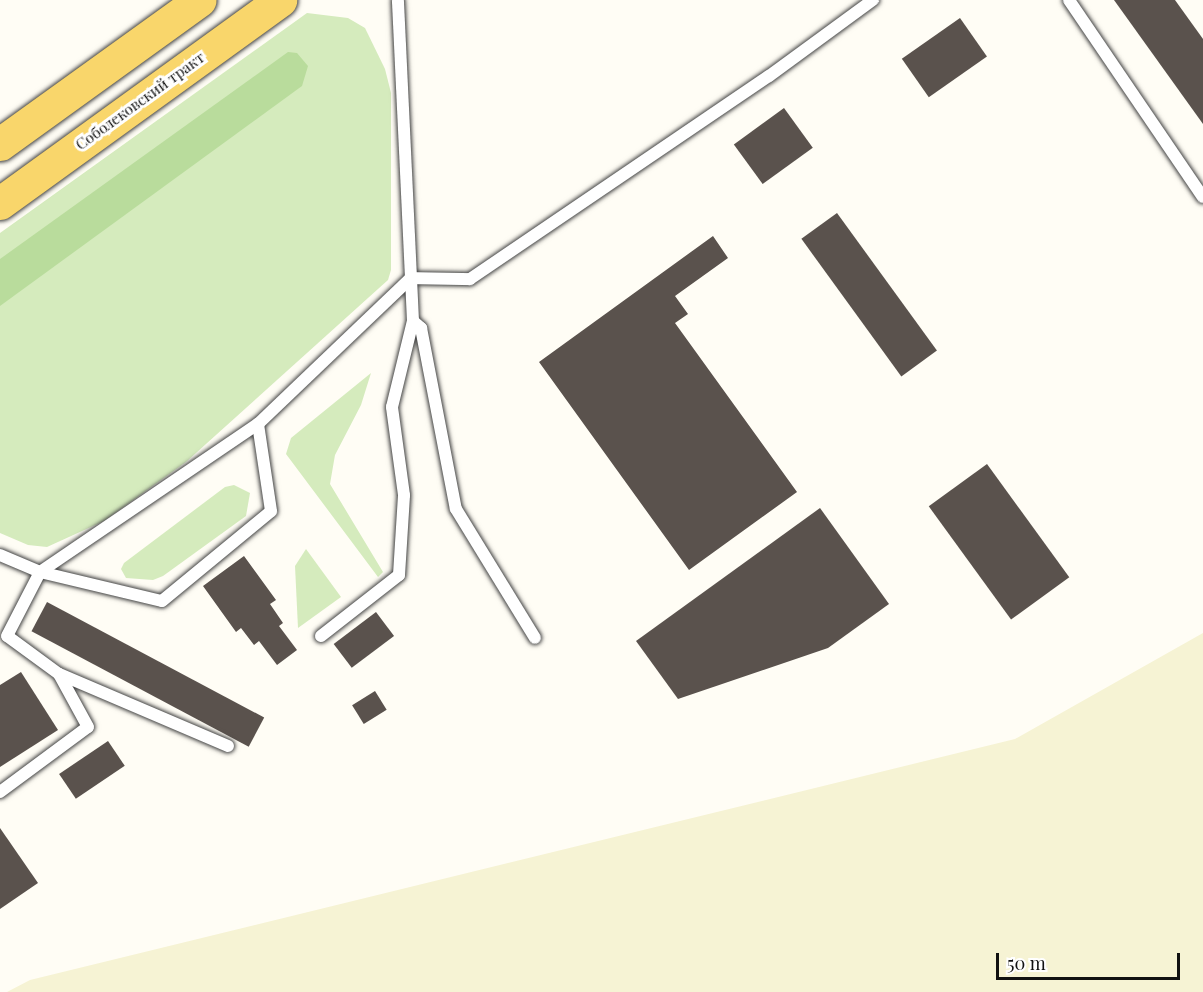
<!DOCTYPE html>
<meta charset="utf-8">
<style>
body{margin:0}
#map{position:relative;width:1203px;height:992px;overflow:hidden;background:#fffdf5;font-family:"Playfair Display",serif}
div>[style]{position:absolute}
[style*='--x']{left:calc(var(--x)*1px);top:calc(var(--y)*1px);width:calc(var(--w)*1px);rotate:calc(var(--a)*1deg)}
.farmland>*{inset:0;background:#f6f3d4}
.green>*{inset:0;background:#d5ebbd}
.forest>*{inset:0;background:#b9dc9c}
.building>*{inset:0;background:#5a524d;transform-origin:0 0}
.roads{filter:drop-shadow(0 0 2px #444) drop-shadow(0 0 2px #444)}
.service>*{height:12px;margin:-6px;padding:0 6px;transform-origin:6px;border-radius:6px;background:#fff}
.primary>*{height:33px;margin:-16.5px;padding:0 16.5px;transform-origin:16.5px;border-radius:16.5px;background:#f9d66b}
span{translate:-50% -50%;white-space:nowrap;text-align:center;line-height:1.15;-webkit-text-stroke:6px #fff;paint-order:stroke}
.street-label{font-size:15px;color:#111}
.scale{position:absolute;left:996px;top:953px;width:184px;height:27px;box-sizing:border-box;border:3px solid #111;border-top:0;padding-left:8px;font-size:18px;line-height:21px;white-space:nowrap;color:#111;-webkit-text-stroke:4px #fff;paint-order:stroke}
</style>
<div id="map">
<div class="farmland">
<i style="clip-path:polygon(1203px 633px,1203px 992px,7px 992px,30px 980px,1015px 739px)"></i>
</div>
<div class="green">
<i style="clip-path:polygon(307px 13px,348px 18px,365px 28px,385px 69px,391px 93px,391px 270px,388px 280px,186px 462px,104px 521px,47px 547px,28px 545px,0 533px,0 233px)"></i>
<i style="clip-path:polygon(371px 373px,361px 405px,335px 455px,330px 484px,383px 572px,378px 577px,286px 454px,291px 438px)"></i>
<i style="clip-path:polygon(234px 485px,250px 493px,246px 516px,163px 576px,153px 580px,126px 578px,121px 569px,124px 563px,225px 487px)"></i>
<i style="clip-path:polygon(306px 549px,341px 597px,298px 628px,295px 566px)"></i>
</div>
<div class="forest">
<i style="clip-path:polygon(288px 52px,297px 53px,308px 66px,302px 86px,0 306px,0 259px)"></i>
</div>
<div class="building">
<i style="clip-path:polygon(1114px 0,1175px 0,1203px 39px,1203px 124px)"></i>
<i style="left:960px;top:18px;width:47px;height:71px;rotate:55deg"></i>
<i style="left:784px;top:108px;width:49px;height:62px;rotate:54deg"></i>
<i style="left:837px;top:213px;width:170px;height:44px;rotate:54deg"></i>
<i style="clip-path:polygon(713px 236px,728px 258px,675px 296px,688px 314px,675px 323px,797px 492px,689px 570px,539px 362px)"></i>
<i style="left:987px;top:464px;width:140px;height:72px;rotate:54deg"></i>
<i style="clip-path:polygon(820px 508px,889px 604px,828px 648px,678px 699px,636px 641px)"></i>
<i style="clip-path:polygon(244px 556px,276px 600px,270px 604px,283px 623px,279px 626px,297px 650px,277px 665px,259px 641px,254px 645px,241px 628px,236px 632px,203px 586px)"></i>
<i style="left:47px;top:602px;width:246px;height:33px;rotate:28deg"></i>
<i style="left:376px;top:612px;width:30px;height:53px;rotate:53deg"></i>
<i style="clip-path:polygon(21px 672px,58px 730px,0 767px,0 685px)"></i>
<i style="left:375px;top:691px;width:22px;height:27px;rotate:58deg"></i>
<i style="left:108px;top:741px;width:30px;height:59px;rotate:56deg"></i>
<i style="clip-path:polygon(0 828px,38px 883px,0 909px)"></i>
</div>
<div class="roads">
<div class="service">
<i style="--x:1069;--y:0;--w:238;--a:55.8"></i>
<i style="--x:413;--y:321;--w:11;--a:41"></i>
<i style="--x:421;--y:328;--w:184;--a:79.1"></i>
<i style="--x:456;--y:509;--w:151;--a:58.5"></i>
<i style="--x:0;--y:555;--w:43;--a:23"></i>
<i style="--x:40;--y:572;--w:125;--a:13.4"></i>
<i style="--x:162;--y:601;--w:141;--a:-39.5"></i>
<i style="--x:271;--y:511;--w:88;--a:-98.5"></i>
<i style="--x:321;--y:636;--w:99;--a:-38"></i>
<i style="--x:399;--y:575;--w:80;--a:-86.4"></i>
<i style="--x:404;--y:495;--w:89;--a:-97.8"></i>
<i style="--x:392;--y:407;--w:89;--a:-76.3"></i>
<i style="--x:413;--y:321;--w:43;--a:-92.7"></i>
<i style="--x:411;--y:278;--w:59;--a:1"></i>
<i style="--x:470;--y:279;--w:361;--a:-34.2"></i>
<i style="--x:769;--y:76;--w:129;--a:-36.2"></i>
<i style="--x:228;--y:746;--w:184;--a:-156.9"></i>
<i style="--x:59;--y:674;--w:64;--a:-143.8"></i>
<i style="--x:7;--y:636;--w:72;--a:-62.7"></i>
<i style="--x:40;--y:572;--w:263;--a:-34.2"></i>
<i style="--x:258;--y:424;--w:211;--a:-43.7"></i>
<i style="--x:411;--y:278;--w:278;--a:-92.7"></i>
<i style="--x:0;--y:792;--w:109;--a:-36.5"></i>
<i style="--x:88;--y:727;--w:60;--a:-118.7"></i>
</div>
<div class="primary">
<i style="--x:0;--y:144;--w:246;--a:-35.8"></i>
<i style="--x:0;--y:203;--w:346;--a:-35.9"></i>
</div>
</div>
<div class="street-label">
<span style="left:140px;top:101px;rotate:-36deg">Соболековский тракт</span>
</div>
<div class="scale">50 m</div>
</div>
